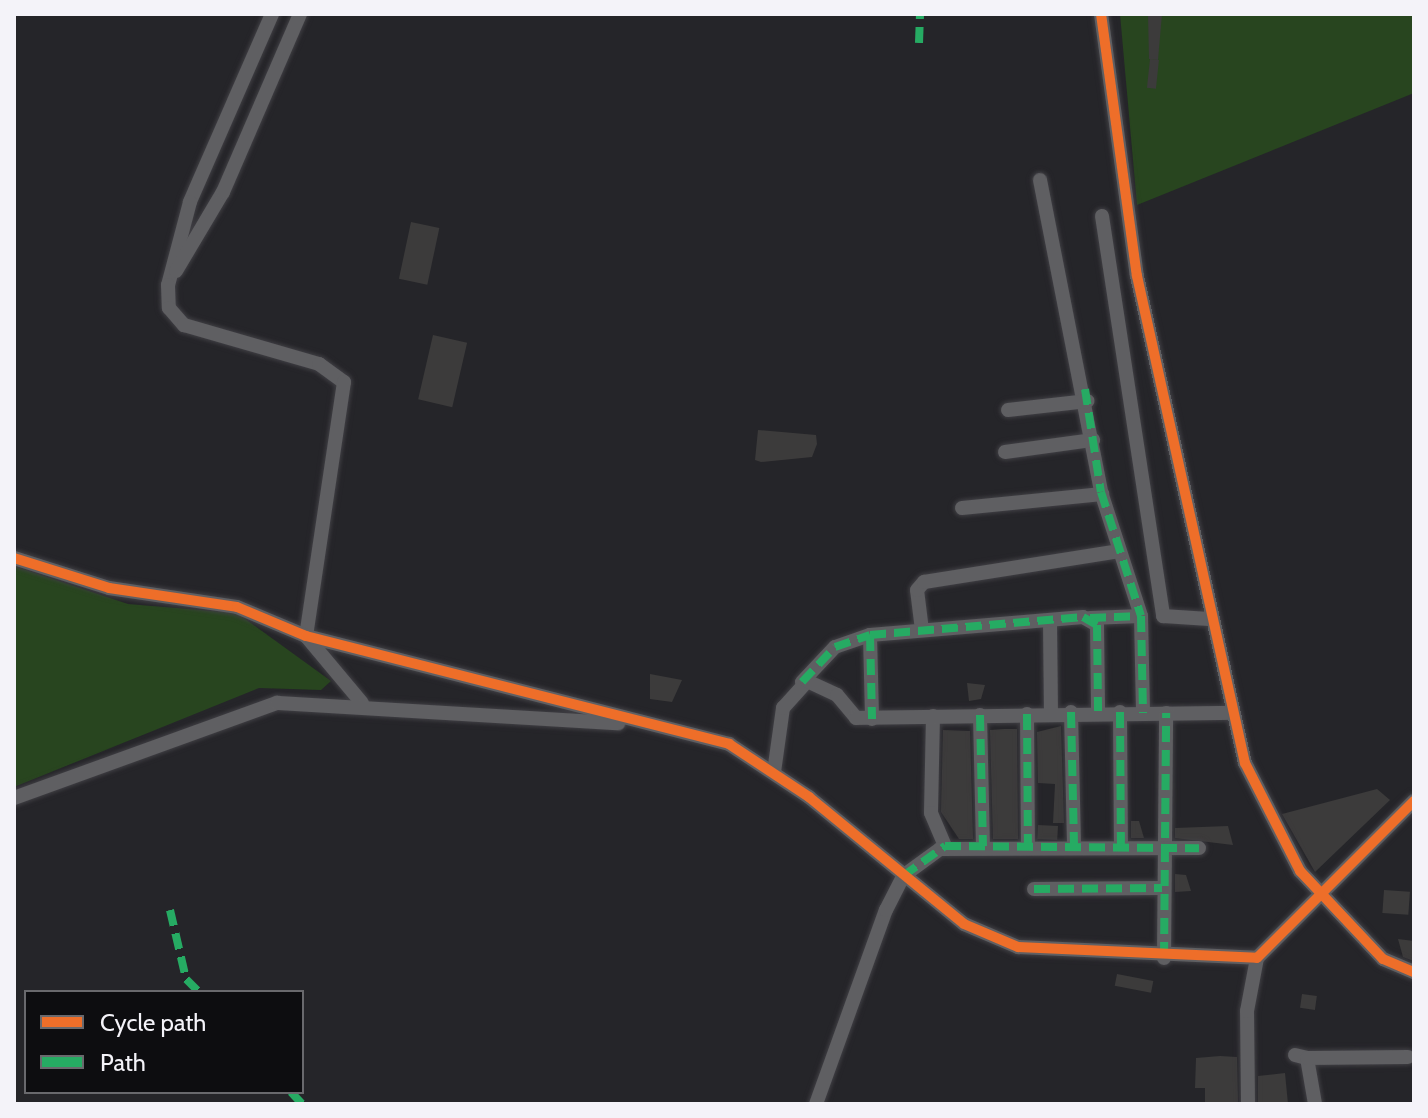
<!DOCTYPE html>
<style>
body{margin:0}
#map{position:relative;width:1428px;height:1118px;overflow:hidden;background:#252529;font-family:Cabin,sans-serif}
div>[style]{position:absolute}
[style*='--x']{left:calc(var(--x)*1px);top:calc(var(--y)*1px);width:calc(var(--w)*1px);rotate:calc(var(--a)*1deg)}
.green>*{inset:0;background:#28451f}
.building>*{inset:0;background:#3c3b3b;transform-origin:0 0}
.roads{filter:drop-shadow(0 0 2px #403f44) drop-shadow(0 0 2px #403f44)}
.minor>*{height:14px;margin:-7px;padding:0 7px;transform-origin:7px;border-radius:7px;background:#5f5f62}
.quiet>*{height:8px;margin-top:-4px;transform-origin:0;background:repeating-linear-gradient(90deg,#26ab63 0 16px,transparent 0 24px)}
.cycleway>*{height:10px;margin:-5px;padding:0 5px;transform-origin:5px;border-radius:5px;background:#ee6e29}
span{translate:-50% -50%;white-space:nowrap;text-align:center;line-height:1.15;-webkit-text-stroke:6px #0d0d10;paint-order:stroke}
.frame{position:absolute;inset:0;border:16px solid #f4f3f9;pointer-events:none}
.legend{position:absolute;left:24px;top:990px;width:280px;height:104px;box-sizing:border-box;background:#0d0d10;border:2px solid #69696d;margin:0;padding:10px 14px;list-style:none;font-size:24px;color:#f4f3f9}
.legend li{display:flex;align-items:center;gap:16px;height:40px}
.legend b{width:40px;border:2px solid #69696d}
</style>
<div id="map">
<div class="green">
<i style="clip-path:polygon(1120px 14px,1414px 14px,1414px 93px,1137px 205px)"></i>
<i style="clip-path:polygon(14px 566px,128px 604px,237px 613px,331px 681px,321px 690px,259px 688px,14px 787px)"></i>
</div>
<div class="building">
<i style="clip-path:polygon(1148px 14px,1162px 14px,1158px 60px,1149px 59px)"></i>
<i style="left:1150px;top:59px;width:9px;height:29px;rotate:6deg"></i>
<i style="left:411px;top:222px;width:29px;height:58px;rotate:12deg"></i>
<i style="left:433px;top:335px;width:35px;height:66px;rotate:13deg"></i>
<i style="clip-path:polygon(758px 430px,816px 435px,817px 444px,812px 457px,761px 462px,755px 460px)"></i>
<i style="clip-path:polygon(650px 674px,682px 680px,672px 702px,650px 699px)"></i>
<i style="clip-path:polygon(967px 683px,985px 685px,981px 699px,969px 701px)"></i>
<i style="clip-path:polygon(1061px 726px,1064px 823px,1053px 823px,1055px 784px,1038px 783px,1037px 732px)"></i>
<i style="clip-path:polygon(1004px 729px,1017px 729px,1018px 839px,993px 839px,990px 730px)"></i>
<i style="clip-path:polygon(943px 730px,970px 731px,973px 839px,959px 839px,941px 812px)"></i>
<i style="clip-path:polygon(1377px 789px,1390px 800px,1315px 872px,1282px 814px)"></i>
<i style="clip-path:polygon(1131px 821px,1139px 821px,1144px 838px,1131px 838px)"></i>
<i style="left:1038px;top:825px;width:20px;height:14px;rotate:3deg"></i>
<i style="clip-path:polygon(1228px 826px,1233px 845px,1175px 838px,1175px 828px)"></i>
<i style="clip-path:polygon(1175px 874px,1186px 875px,1191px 891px,1175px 892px)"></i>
<i style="left:1384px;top:890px;width:26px;height:23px;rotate:4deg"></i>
<i style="clip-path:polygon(1398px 939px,1414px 941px,1414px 961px,1403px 957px)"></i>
<i style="left:1117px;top:974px;width:37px;height:12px;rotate:11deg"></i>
<i style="left:1302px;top:994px;width:15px;height:14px;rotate:8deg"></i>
<i style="clip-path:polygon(1220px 1056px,1237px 1057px,1238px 1104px,1205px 1104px,1205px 1088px,1195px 1088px,1196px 1058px)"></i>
<i style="clip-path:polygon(1285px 1073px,1288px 1104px,1258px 1104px,1258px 1076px)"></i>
</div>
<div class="roads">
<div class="minor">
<i style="--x:272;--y:14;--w:205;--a:113.6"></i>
<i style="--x:190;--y:202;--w:86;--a:104.8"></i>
<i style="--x:168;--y:285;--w:23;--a:88"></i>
<i style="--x:169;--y:308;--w:23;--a:49"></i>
<i style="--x:184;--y:325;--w:141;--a:16.1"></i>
<i style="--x:319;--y:364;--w:31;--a:36"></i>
<i style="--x:344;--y:382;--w:257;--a:98.5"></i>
<i style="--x:306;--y:636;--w:87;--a:50.1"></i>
<i style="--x:1101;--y:14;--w:264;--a:82.2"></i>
<i style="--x:1137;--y:276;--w:499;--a:77.5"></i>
<i style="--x:1245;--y:763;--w:121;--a:63"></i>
<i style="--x:1300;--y:871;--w:121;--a:46.7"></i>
<i style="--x:1383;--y:959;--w:34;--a:23"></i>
<i style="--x:1040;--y:180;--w:318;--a:78.9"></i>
<i style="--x:1101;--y:492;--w:130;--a:72.1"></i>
<i style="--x:1141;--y:616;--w:97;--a:88.8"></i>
<i style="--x:1102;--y:216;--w:405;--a:81.3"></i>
<i style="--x:1163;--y:616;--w:46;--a:3.7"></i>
<i style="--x:176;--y:271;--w:92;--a:-59.3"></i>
<i style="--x:223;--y:192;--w:194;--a:-66.6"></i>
<i style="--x:1008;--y:410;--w:80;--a:-6.5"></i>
<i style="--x:1005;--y:452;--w:89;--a:-7.8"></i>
<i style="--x:962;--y:508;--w:141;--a:-5.7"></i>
<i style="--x:14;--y:558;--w:100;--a:17.5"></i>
<i style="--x:109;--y:588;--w:129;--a:8.4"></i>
<i style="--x:237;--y:607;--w:75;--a:22.8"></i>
<i style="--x:306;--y:636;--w:437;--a:14.3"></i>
<i style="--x:729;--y:744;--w:96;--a:33.5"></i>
<i style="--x:809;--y:797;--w:200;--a:39.3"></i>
<i style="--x:964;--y:924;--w:59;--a:23.1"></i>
<i style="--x:1018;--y:947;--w:239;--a:2.6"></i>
<i style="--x:1257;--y:958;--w:222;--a:-45"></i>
<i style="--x:1090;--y:618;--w:51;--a:-2.2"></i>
<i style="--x:1050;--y:620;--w:93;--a:89.4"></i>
<i style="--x:922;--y:630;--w:40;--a:-97.1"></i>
<i style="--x:917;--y:590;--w:11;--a:-49"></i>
<i style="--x:924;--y:582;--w:198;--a:-9"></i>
<i style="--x:870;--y:635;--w:84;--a:88.6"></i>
<i style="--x:802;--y:682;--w:48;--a:-46.7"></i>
<i style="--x:835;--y:647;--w:37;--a:-19"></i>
<i style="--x:870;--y:635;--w:214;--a:-4.8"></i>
<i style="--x:1083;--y:617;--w:16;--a:30"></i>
<i style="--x:1097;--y:625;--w:86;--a:89.3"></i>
<i style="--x:1071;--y:712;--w:133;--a:88.7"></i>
<i style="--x:1120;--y:712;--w:135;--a:89.6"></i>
<i style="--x:1027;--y:714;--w:133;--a:89.6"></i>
<i style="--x:980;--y:715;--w:131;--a:88.7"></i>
<i style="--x:933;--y:716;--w:97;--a:91.2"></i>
<i style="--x:931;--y:813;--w:36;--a:67"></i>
<i style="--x:774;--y:772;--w:65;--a:-82"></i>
<i style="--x:783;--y:708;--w:36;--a:-48"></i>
<i style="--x:807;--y:681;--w:33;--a:25"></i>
<i style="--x:837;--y:695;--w:30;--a:50"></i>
<i style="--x:856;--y:718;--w:375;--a:-0.8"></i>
<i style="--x:14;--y:798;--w:280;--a:-19.9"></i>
<i style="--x:277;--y:703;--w:342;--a:3.4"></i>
<i style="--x:1034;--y:889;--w:128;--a:-0.4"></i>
<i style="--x:1164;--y:958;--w:245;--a:-89.5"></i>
<i style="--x:1295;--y:1055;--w:12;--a:14"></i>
<i style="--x:1307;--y:1058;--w:47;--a:80.1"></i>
<i style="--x:1307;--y:1058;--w:101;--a:-0.6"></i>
<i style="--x:816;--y:1104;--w:206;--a:-70.2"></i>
<i style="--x:886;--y:910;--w:38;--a:-63"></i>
<i style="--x:903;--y:876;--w:46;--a:-36.1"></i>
<i style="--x:940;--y:849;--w:259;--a:-0.2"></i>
<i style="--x:1248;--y:1104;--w:93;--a:-90.6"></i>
<i style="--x:1247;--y:1011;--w:54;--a:-79.3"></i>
</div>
</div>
<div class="quiet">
<i style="--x:919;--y:43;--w:29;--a:-88"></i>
<i style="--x:1085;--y:389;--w:104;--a:81.2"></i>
<i style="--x:1101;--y:492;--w:130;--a:72.1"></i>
<i style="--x:1141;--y:616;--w:97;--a:88.8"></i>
<i style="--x:1090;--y:618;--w:51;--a:-2.2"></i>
<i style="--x:870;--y:635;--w:84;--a:88.6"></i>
<i style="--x:802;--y:682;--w:48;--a:-46.7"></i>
<i style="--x:835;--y:647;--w:37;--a:-19"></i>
<i style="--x:870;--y:635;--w:214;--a:-4.8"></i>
<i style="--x:1083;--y:617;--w:16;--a:30"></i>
<i style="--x:1097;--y:625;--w:86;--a:89.3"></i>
<i style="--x:1071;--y:712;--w:133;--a:88.7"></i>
<i style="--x:1120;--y:712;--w:135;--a:89.6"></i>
<i style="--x:1027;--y:714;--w:133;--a:89.6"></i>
<i style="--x:980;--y:715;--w:131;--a:88.7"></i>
<i style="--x:903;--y:876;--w:52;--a:-35.5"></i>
<i style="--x:945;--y:846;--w:254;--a:0.5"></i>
<i style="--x:1034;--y:889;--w:128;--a:-0.4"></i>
<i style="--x:170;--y:910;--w:71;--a:76.9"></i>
<i style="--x:186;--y:979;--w:18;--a:45"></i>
<i style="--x:1164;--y:958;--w:245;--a:-89.5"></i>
<i style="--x:291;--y:1092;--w:16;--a:47"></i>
</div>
<div class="cycleway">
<i style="--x:1101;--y:14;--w:264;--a:82.2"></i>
<i style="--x:1137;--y:276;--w:499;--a:77.5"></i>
<i style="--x:1245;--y:763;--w:121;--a:63"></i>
<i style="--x:1300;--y:871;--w:121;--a:46.7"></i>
<i style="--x:1383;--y:959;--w:34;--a:23"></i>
<i style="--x:14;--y:558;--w:100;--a:17.5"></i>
<i style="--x:109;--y:588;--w:129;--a:8.4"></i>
<i style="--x:237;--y:607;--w:75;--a:22.8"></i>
<i style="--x:306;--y:636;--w:437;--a:14.3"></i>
<i style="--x:729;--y:744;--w:96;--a:33.5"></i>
<i style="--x:809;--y:797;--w:200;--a:39.3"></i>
<i style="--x:964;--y:924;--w:59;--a:23.1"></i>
<i style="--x:1018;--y:947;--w:239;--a:2.6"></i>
<i style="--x:1257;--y:958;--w:222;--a:-45"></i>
</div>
<div class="frame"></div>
<ul class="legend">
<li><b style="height:10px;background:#ee6e29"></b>Cycle path</li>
<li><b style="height:10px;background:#26ab63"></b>Path</li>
</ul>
</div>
